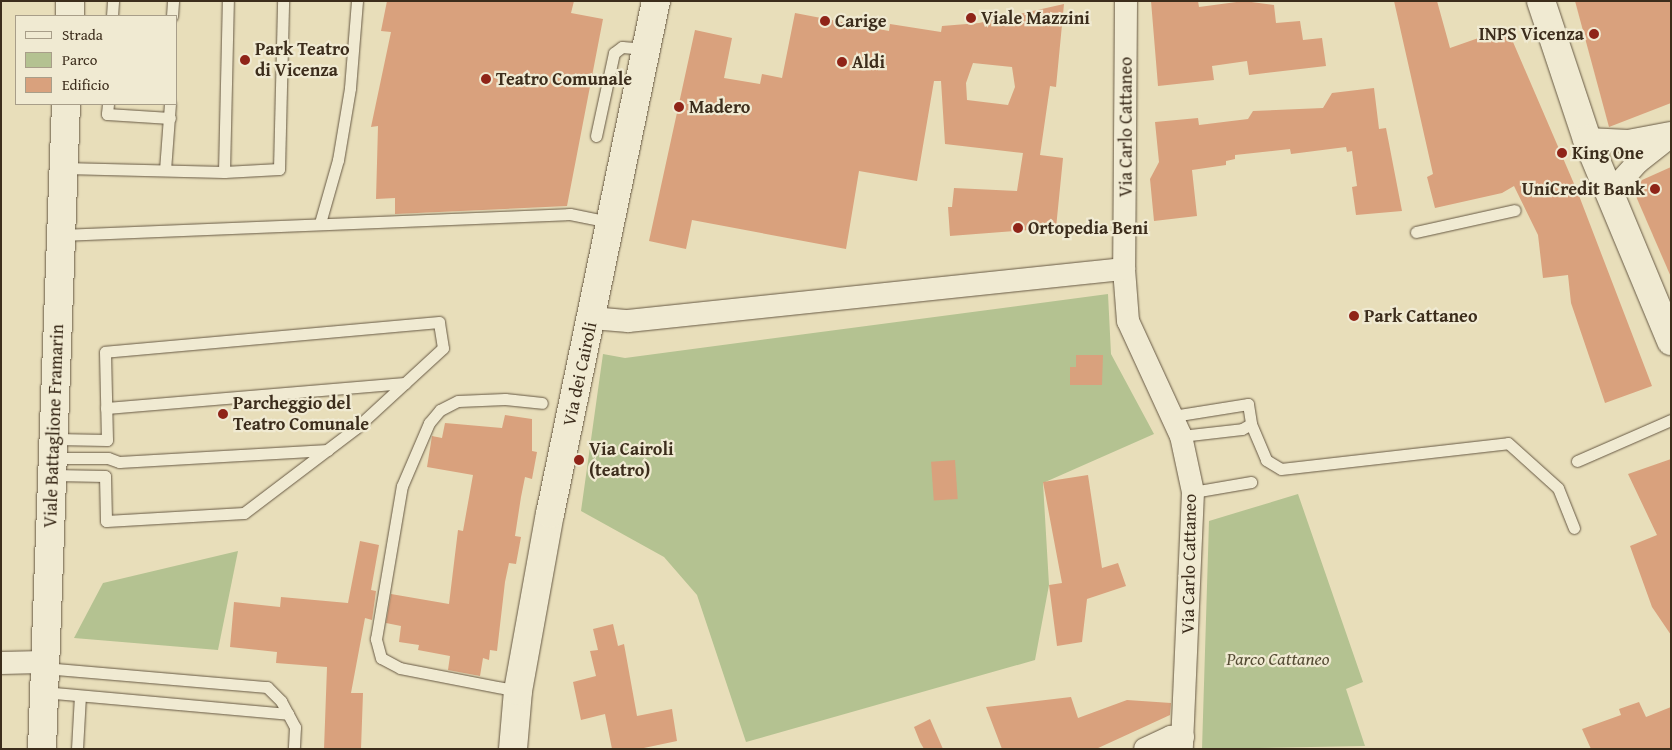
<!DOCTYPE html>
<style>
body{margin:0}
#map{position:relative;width:1672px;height:750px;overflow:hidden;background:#e8deba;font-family:"Gentium Book Plus",serif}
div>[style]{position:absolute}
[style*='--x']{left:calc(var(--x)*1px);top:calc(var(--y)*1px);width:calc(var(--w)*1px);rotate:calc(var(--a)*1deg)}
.green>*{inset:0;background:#b4c291}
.building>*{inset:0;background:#d9a17d;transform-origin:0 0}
.roads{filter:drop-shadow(0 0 1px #675944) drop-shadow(0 0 1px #675944)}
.service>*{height:11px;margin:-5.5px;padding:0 5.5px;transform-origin:5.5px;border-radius:5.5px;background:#f0ead2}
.minor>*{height:22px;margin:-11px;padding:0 11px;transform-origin:11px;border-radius:11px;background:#f0ead2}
.tertiary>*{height:28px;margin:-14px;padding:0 14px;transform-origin:14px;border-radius:14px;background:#f0ead2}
.secondary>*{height:28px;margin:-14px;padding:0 14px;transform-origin:14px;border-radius:14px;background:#f0ead2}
.dots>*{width:14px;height:14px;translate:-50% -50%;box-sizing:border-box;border:2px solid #f0ead2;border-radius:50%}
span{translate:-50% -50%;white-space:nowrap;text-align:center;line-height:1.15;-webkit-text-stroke:4.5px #f0ead2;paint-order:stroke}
.poi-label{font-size:18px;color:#3c2d1c;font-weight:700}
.left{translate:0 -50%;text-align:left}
.right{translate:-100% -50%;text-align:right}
.street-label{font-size:18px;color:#3c2d1c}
.park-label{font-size:18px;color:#544b33;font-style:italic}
.frame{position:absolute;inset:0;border:2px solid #3c2d1c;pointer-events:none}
.legend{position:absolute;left:15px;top:15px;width:162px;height:90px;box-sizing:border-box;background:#f0ead2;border:1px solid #a89e89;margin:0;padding:6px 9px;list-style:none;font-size:15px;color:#3c2d1c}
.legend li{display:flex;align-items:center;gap:10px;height:25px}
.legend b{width:25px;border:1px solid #a89e89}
</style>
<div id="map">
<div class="green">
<i style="clip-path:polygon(1108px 294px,1111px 354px,1154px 434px,1043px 483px,1049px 585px,1035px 660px,746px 742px,697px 595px,664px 557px,581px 511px,603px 354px,625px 358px)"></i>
<i style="clip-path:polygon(1298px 494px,1363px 682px,1346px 689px,1365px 746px,1202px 749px,1209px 521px)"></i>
<i style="clip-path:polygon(238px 551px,218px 650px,74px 638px,103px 583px)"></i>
</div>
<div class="building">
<i style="clip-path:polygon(387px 1px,574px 1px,571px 13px,603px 19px,567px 206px,395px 214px,395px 198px,376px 199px,378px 126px,371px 127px,391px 32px,381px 31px)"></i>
<i style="clip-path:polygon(1151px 1px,1198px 1px,1199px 7px,1244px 1px,1274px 5px,1276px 23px,1300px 21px,1303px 40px,1322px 38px,1326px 66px,1249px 75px,1247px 61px,1212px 66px,1214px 80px,1158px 86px)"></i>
<i style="clip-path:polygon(1394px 1px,1437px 1px,1450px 48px,1507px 28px,1578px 193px,1652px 386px,1605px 403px,1571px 303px,1568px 275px,1543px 278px,1538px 235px,1514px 186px,1502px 193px,1435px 208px,1427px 177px,1433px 174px)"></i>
<i style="clip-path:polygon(1575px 1px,1671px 1px,1671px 103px,1609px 127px)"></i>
<i style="clip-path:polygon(evenodd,1064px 4px,1056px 87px,1050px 86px,1040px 155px,1063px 158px,1056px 228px,950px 236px,948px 207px,952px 207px,954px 188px,1017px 191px,1023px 153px,945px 144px,941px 81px,934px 81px,917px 181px,859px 171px,846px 249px,692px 220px,686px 249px,649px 241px,695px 30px,732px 38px,724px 78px,760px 84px,762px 74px,782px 78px,795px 13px,889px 31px,890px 24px,941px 32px,942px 26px,979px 23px,1064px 4px,973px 63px,1012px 67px,1015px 87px,1008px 105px,967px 100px,966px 83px,973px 63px)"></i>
<i style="clip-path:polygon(1374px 88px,1379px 129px,1386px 128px,1402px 211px,1356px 215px,1352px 187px,1357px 186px,1352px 151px,1347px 152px,1346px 147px,1291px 154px,1290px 149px,1235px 155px,1235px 159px,1226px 161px,1226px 165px,1192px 170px,1197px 216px,1154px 221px,1150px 179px,1159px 162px,1155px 122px,1198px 118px,1199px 125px,1248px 119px,1253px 111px,1323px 108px,1332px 93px)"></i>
<i style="clip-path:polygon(1671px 167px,1671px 277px,1635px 194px,1642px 180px)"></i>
<i style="clip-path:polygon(1076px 355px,1103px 355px,1102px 385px,1070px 385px,1070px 367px,1076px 367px)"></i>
<i style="clip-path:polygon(505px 415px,532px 419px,532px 451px,537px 452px,532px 479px,525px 477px,521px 497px,515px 536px,521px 537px,516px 564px,509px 563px,505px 582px,497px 651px,490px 650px,489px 660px,483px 658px,480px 676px,448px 670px,450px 656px,418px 650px,419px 645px,399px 642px,401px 626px,386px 623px,391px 594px,449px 604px,458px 530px,463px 531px,473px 475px,427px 467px,432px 436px,442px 438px,445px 423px,502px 428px)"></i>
<i style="clip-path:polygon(1671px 459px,1671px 635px,1652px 607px,1630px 546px,1657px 535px,1628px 474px)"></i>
<i style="left:955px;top:460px;width:39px;height:24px;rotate:86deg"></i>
<i style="clip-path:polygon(1088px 475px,1102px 568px,1118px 563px,1126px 586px,1087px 599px,1082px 642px,1057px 646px,1049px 585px,1062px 583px,1043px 482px)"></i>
<i style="clip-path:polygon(360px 541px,379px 545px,371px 590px,376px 591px,372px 620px,365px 618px,351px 693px,363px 693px,361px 749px,324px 749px,327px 667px,276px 663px,277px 652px,230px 647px,234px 602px,280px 607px,281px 597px,348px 603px)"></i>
<i style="clip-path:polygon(613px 624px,618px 646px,624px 644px,637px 716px,672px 709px,677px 741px,639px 749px,612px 749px,605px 714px,581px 720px,573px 682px,596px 676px,590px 651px,598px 650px,593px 629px)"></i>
<i style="clip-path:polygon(1071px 697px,1078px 718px,1127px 700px,1171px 703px,1170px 715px,1096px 749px,1002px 749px,986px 707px)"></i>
<i style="clip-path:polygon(1639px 702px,1646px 717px,1671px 707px,1671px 749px,1591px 749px,1582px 729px,1621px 715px,1619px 709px)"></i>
<i style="clip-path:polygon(930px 719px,943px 749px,924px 749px,920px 742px,914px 727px)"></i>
</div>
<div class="roads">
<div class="service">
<i style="--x:112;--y:16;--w:15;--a:-86"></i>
<i style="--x:172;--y:16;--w:15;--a:-86"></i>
<i style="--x:108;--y:104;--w:10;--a:96"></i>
<i style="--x:107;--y:114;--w:63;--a:3.6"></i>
<i style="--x:596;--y:136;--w:85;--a:-77.8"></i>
<i style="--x:614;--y:53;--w:10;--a:-37"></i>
<i style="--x:622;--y:47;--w:24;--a:5"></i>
<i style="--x:64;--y:168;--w:160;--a:1.4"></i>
<i style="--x:224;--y:172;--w:55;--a:-3.1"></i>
<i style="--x:279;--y:169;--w:168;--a:-88.6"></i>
<i style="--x:165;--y:170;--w:66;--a:-85.7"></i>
<i style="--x:224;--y:172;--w:171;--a:-88.7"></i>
<i style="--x:320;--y:223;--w:66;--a:-74.1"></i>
<i style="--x:338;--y:160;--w:73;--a:-80.5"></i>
<i style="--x:350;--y:88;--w:87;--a:-85.4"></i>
<i style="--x:1416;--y:232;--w:101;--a:-12.5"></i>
<i style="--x:61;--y:235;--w:509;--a:-2.36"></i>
<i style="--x:570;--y:214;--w:41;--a:11.3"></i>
<i style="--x:106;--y:408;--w:300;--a:-4.8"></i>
<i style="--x:1173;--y:416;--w:76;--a:-9.1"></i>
<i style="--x:1248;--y:404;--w:20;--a:81"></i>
<i style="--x:1251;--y:424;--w:39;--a:67"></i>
<i style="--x:1266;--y:460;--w:17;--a:31"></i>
<i style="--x:1281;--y:469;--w:228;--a:-6.5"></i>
<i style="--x:1508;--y:443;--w:67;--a:42"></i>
<i style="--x:1558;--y:488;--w:43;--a:68.2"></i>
<i style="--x:1181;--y:436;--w:61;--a:-6.5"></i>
<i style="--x:1242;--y:429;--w:10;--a:-29"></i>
<i style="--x:54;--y:458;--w:54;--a:0"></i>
<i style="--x:108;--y:458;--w:12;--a:20"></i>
<i style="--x:119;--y:462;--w:209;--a:-3.3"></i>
<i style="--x:1577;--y:461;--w:103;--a:-23.6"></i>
<i style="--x:53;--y:475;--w:52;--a:1.1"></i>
<i style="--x:105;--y:476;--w:45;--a:88.7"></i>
<i style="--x:106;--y:521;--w:138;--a:-3.3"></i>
<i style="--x:244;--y:513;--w:141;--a:-37.2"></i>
<i style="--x:356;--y:428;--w:118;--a:-42.6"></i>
<i style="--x:443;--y:348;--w:26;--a:-99"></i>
<i style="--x:439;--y:322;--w:335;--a:174.9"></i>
<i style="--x:105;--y:352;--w:88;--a:88.7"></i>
<i style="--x:107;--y:440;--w:52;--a:-178.9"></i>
<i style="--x:1193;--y:492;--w:59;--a:-9.8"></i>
<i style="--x:44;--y:668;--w:224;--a:4.9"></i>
<i style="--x:267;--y:687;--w:20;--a:45"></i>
<i style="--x:281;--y:701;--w:15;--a:62"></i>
<i style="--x:518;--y:691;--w:120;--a:-169"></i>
<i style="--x:400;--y:668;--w:21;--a:-152"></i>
<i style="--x:381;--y:658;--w:20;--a:-105"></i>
<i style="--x:376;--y:639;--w:155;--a:-80.4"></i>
<i style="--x:402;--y:486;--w:69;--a:-66.8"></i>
<i style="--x:429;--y:423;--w:17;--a:-50"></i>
<i style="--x:440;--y:410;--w:20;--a:-27"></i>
<i style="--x:458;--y:401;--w:47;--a:-2.4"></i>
<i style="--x:505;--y:399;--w:37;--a:6"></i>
<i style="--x:43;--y:692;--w:246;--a:5.1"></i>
<i style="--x:288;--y:714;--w:15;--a:62"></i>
<i style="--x:295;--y:727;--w:22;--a:93"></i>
<i style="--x:77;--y:749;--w:53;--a:-86.8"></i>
</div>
<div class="minor">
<i style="--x:1126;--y:1;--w:268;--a:90.4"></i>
<i style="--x:1124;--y:269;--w:52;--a:85.6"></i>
<i style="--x:1128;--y:321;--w:127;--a:65.3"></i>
<i style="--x:1181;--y:436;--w:57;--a:77.9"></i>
<i style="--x:1193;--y:492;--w:257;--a:92.5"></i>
<i style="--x:1587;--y:139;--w:41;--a:2.8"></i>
<i style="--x:1628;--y:141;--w:43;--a:-10.8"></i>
<i style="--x:1609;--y:194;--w:43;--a:-47.8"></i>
<i style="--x:1638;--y:162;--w:42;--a:-38.2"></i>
<i style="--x:592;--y:318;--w:36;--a:5"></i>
<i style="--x:628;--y:321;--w:499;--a:-6"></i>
<i style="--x:1;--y:663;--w:42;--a:-1.4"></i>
<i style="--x:1145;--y:749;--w:29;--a:-25"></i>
<i style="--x:1171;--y:737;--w:12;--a:0"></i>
</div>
<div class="tertiary">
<i style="--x:70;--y:16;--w:15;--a:-90"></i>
<i style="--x:42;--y:749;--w:645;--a:-87.87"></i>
<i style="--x:513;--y:749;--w:58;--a:-85.1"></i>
<i style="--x:518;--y:691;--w:180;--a:-79.8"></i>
<i style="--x:550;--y:514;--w:524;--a:-78.33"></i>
</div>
<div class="secondary">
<i style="--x:1541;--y:1;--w:145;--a:71.6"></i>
<i style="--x:1587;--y:139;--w:219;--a:67.4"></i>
</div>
</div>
<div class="dots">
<i style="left:971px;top:18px;background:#8f2418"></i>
<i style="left:825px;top:21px;background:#8f2418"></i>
<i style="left:1594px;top:34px;background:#8f2418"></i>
<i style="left:245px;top:60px;background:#8f2418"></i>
<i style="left:842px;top:62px;background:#8f2418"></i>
<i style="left:486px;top:79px;background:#8f2418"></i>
<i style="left:679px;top:107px;background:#8f2418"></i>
<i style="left:1562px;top:153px;background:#8f2418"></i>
<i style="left:1655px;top:189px;background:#8f2418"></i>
<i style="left:1018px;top:228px;background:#8f2418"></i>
<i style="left:1354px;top:316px;background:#8f2418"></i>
<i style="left:223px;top:414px;background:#8f2418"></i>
<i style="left:579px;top:460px;background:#8f2418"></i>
</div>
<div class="poi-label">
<span class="left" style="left:981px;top:18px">Viale Mazzini</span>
<span class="left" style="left:835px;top:21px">Carige</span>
<span class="right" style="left:1584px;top:34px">INPS Vicenza</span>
<span class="left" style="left:255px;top:60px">Park Teatro<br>di Vicenza</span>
<span class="left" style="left:852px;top:62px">Aldi</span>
<span class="left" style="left:496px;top:79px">Teatro Comunale</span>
<span class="left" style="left:689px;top:107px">Madero</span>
<span class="left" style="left:1572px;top:153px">King One</span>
<span class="right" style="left:1645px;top:189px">UniCredit Bank</span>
<span class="left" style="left:1028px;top:228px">Ortopedia Beni</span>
<span class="left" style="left:1364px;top:316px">Park Cattaneo</span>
<span class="left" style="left:233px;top:414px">Parcheggio del<br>Teatro Comunale</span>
<span class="left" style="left:589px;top:460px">Via Cairoli<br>(teatro)</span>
</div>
<div class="street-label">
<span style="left:1126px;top:127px;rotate:-90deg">Via Carlo Cattaneo</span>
<span style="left:580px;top:374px;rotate:-78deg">Via dei Cairoli</span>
<span style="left:54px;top:426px;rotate:-88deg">Viale Battaglione Framarin</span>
<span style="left:1189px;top:564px;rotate:-89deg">Via Carlo Cattaneo</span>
</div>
<div class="park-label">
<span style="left:1278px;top:659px">Parco Cattaneo</span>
</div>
<div class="frame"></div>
<ul class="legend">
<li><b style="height:6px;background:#f0ead2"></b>Strada</li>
<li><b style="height:14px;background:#b4c291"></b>Parco</li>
<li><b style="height:14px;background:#d9a17d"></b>Edificio</li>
</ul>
</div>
